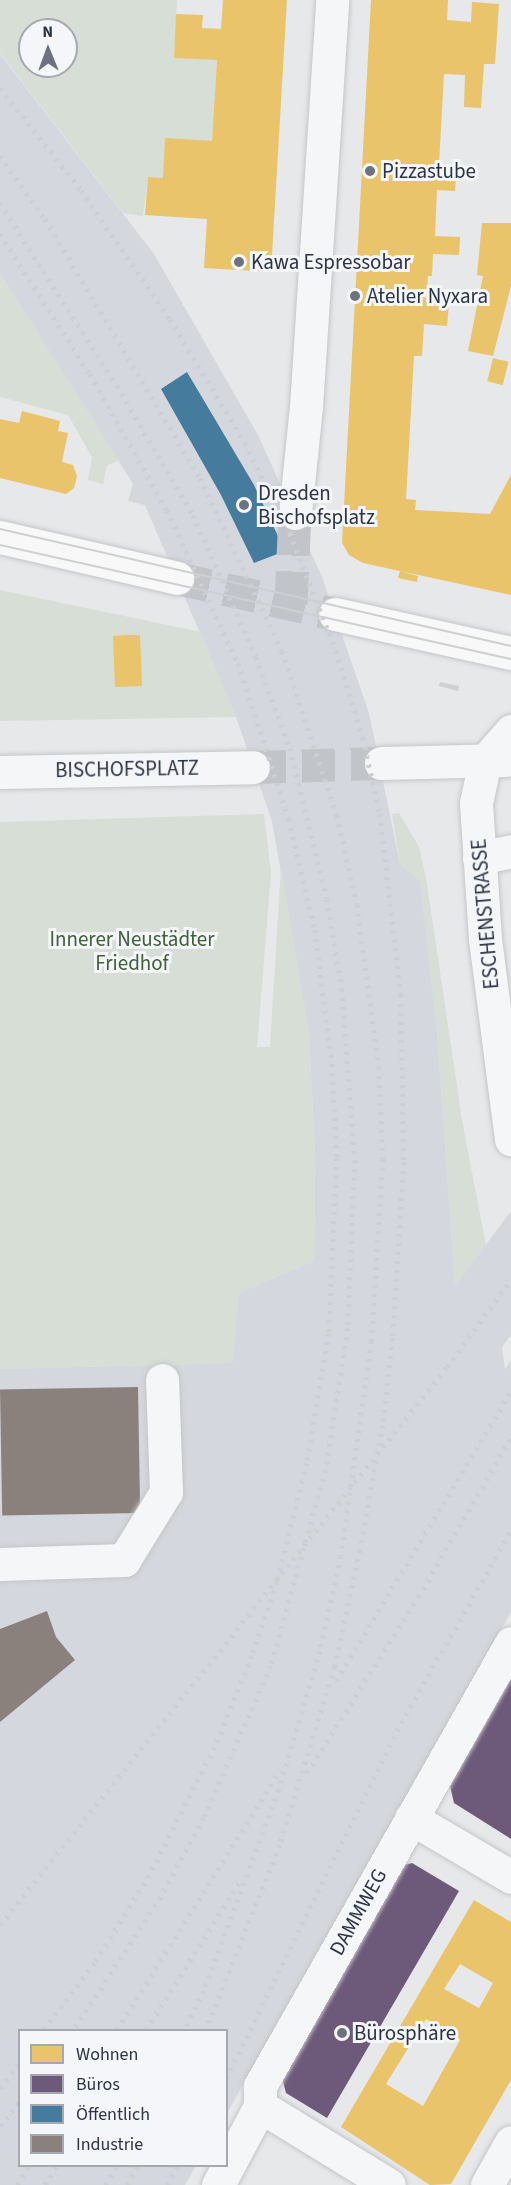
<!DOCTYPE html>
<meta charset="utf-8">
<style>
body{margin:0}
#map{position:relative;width:511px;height:2185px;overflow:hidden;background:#e6e8ea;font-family:"Source Sans 3",sans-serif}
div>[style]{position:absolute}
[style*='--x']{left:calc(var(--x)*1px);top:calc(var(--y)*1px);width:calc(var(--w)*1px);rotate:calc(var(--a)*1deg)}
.built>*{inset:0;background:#d4d7dd}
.green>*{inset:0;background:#d6ded6}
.homes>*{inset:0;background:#e9c46a;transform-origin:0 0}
.offices>*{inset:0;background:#6d597a}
.public>*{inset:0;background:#457b9d}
.industry>*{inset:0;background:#8a817c;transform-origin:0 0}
.building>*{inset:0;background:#ced0d3}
.minor-tunnel>*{height:33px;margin-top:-16.5px;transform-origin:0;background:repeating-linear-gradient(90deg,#c1c4c9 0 33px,transparent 0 49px)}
.major-tunnel>*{height:33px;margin-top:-16.5px;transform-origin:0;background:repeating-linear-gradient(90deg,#c1c4c9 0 33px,transparent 0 49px)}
.roads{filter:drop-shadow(0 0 2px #c4c6c8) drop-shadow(0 0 2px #c4c6c8)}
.minor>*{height:33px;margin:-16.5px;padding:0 16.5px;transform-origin:16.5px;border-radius:16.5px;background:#f5f6f7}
.major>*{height:33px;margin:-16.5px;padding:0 16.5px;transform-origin:16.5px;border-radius:16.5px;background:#f8f8f8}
.tram>*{height:1.5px;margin:-0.75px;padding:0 0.75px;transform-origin:0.75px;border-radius:0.75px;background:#cecfd2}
.rail>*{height:4.5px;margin-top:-2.25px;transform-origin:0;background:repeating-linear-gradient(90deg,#cecfd2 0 3px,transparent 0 9px)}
.dots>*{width:16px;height:16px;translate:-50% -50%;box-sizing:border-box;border:3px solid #f4f6f9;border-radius:50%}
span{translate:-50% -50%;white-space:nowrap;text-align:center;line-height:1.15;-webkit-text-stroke:6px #f4f6f9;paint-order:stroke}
.poi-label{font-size:21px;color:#2b3445}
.left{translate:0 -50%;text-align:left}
.street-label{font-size:21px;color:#2b3445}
.park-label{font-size:21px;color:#3f6138}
.legend{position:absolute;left:18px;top:2029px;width:210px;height:138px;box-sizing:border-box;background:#f4f6f9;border:2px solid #a4a8b1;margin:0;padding:8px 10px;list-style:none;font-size:18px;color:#2b3445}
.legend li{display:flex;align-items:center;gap:12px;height:30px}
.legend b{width:30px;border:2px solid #a4a8b1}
.north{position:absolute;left:18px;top:18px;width:60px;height:60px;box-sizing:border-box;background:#f4f6f9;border:2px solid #a4a8b1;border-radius:50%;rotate:359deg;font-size:16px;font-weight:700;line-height:24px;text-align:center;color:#2b3445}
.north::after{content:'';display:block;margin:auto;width:21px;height:27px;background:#6c737f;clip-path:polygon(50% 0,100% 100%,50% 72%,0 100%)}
</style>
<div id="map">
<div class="built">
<i style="clip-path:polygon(0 54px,154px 254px,259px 437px,322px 577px,369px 713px,400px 864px,420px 880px,437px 1031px,455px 1286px,511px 1211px,511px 1335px,502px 1347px,505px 1369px,511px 1360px,511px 1612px,227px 2113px,226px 2030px,20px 2030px,20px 2166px,196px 2166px,185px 2185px,0 2185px,0 1369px,232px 1363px,239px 1293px,314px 1261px,315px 1155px,309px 1033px,272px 821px,236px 717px,145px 505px,128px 501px,133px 484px,0 273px)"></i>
</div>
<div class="green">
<i style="clip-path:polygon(evenodd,0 0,177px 0,174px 57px,217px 60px,212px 141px,163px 178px,148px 177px,143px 216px,123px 213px,0 53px,0 0,30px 30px,66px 30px,66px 66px,30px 66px,30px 30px)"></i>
<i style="clip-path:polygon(0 273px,119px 460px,107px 466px,103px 484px,88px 480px,92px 457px,68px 415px,0 397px)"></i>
<i style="clip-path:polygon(0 590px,201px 632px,236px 717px,0 721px)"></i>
<i style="clip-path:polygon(399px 813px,419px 847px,426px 878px,463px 1126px,486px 1245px,455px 1286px,437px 1031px,420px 880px,400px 864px,392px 814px)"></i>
<i style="clip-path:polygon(264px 814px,271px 873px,257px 1047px,270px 1047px,281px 867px,309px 1033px,315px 1155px,314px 1261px,239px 1293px,232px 1363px,0 1369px,0 822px)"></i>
</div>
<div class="homes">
<i style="clip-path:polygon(223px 0,287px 0,271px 272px,204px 268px,207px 219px,145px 215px,148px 177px,163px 178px,165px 138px,212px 141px,217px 60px,174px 58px,176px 14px,203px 15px,202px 28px,221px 29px)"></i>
<i style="clip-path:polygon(371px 0,448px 0,447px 20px,471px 22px,472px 2px,499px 4px,495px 64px,484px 64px,481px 108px,464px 107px,465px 75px,444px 74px,439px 164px,457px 165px,455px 191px,437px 190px,435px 236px,460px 237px,459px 255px,433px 254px,432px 276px,428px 276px,426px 303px,449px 304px,447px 326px,424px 324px,422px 356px,414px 356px,406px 499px,416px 500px,415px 510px,490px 514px,511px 475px,511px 595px,363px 563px,349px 555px,342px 543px)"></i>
<i style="clip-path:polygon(482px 223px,511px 223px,511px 286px,493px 356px,468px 351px,483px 276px,477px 275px)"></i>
<i style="left:493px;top:358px;width:16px;height:24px;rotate:14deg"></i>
<i style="clip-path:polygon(22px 411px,60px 421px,58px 431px,68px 433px,62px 462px,73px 465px,77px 476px,74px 488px,66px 494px,0 478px,0 419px,19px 423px)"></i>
<i style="clip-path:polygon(400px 571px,418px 576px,417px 582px,398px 578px)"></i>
<i style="clip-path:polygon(127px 635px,140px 635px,142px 686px,115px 687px,113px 636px)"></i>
<i style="clip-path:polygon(evenodd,474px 1900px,511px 1922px,511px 2080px,451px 2184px,430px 2185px,341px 2127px,474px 1900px,460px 1964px,493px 1983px,479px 2008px,444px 1989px,460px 1964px,474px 1900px,426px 2019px,460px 2040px,423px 2106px,386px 2084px,426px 2019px)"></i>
</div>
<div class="offices">
<i style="clip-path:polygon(511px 1679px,511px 1839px,454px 1803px,450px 1786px)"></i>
<i style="clip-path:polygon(412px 1863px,459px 1891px,327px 2118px,286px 2093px,282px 2078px,404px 1865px)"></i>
</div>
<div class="public">
<i style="clip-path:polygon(187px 372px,254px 485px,285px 551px,254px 563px,221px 495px,161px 389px)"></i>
</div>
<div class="industry">
<i style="left:138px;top:1387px;width:126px;height:138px;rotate:89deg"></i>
<i style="clip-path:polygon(47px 1611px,56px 1637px,75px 1660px,0 1722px,0 1629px)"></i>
</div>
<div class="building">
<i style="clip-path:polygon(440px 682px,459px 686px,458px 691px,439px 686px)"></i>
</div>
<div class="minor-tunnel">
<i style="--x:291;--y:604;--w:91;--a:-87.5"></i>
<i style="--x:253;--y:767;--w:128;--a:-1.8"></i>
</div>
<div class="major-tunnel">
<i style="--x:177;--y:578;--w:162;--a:12.8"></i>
</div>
<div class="roads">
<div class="minor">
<i style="--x:295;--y:513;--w:107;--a:-84.1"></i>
<i style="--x:306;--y:407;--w:408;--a:-86.3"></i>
<i style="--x:511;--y:731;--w:40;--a:131"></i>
<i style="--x:485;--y:761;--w:43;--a:102.1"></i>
<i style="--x:476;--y:803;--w:136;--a:86.2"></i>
<i style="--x:485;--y:939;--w:202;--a:82.6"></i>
<i style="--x:381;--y:763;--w:125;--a:-1.4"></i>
<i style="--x:0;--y:772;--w:253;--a:-1.1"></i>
<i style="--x:479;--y:858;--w:33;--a:-12"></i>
<i style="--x:0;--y:1564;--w:124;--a:-1.8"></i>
<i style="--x:124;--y:1560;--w:80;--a:-58.3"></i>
<i style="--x:166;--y:1492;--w:112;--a:-92"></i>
<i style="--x:411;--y:1818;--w:116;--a:30.5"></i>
<i style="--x:260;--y:2106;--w:151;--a:31.5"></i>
<i style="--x:218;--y:2185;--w:89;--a:-62"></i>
<i style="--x:260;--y:2106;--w:20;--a:-90"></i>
<i style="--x:260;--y:2086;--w:509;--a:-60.46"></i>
<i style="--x:487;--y:2185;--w:49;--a:-60.8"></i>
</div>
<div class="major">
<i style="--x:0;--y:537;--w:182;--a:13"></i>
<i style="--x:335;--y:614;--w:180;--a:12.5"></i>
</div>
</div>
<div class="tram">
<i style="--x:0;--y:529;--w:524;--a:12.9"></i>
<i style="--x:0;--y:545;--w:524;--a:12.58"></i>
</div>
<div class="rail">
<i style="--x:0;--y:88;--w:130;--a:51.5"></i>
<i style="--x:81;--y:190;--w:157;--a:55.4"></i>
<i style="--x:170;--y:319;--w:145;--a:58.8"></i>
<i style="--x:245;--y:443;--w:101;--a:63.4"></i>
<i style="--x:290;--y:533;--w:135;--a:68.7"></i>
<i style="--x:339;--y:659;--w:83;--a:73.1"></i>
<i style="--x:363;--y:738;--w:78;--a:77.4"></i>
<i style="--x:380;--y:814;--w:182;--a:83.4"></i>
<i style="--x:401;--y:995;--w:167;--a:89"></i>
<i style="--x:404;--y:1162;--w:176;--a:93.6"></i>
<i style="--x:393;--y:1338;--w:88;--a:96.6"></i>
<i style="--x:383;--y:1425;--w:127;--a:100.4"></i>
<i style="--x:360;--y:1550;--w:120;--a:102.1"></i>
<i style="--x:335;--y:1667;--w:186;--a:107.2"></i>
<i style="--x:280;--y:1845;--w:199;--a:111.8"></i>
<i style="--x:0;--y:156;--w:77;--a:54.5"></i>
<i style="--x:45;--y:219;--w:302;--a:59.1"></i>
<i style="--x:200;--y:478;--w:191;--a:64.6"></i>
<i style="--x:282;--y:651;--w:173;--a:71.5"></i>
<i style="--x:337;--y:815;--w:92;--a:77.5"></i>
<i style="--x:357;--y:905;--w:163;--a:82.3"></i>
<i style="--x:379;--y:1067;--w:92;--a:87.5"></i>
<i style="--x:383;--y:1159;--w:182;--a:93.5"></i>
<i style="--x:372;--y:1341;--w:217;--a:98.2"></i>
<i style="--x:341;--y:1556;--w:97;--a:102.5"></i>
<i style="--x:320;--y:1651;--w:145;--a:106.4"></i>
<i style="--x:279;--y:1790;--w:215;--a:110.5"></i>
<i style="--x:204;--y:1991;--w:43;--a:116"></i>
<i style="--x:0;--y:203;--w:217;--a:57.4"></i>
<i style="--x:117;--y:386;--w:150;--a:59.5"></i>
<i style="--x:193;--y:515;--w:155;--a:66.1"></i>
<i style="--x:256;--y:657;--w:97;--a:69.5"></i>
<i style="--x:290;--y:748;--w:155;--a:76.2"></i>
<i style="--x:327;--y:899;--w:91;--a:80.5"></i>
<i style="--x:342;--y:989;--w:171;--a:85.7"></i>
<i style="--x:355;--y:1160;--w:168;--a:92.4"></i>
<i style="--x:348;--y:1328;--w:144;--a:98.8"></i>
<i style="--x:326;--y:1470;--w:204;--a:105.7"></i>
<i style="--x:271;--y:1666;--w:166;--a:113.8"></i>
<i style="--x:204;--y:1818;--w:90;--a:118.6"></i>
<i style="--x:161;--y:1897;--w:159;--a:123.2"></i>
<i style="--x:0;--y:234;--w:166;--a:57.3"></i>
<i style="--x:90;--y:374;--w:156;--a:60.5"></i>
<i style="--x:167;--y:510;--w:169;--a:65.1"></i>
<i style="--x:238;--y:663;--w:164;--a:71.9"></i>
<i style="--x:289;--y:819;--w:114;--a:76.8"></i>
<i style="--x:315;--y:930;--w:135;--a:82.8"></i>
<i style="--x:332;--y:1064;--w:94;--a:87"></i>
<i style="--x:337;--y:1158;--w:175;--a:92.6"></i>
<i style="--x:329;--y:1333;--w:132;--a:99.6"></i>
<i style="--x:307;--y:1463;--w:123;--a:104.1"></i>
<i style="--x:277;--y:1582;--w:78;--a:108.7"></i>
<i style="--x:252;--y:1656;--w:98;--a:112.1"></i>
<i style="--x:215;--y:1747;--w:153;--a:117.2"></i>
<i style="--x:145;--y:1883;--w:94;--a:122"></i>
<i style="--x:95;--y:1963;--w:84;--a:127.3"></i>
<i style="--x:336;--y:1681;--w:339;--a:-58.9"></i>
<i style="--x:307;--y:1773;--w:208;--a:-57.8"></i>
<i style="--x:418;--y:1597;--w:185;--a:-59.8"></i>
<i style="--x:0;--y:1925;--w:715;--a:-51.3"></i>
<i style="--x:447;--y:1367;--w:108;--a:-53.7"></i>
<i style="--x:117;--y:2030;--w:307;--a:-57.9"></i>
<i style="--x:146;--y:2030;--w:178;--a:-57.7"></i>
<i style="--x:226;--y:2078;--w:396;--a:-63.8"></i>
<i style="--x:401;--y:1723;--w:222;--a:-60.3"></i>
<i style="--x:0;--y:2088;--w:32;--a:-51"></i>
<i style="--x:0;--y:2126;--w:31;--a:-50"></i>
<i style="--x:17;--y:2185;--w:23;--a:-56"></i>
<i style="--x:45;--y:2185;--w:22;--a:-58"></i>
<i style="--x:105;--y:2185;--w:22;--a:-58"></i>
<i style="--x:127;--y:2185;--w:22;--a:-60"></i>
<i style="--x:167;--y:2185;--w:22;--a:-60"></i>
</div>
<div class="dots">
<i style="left:370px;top:171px;background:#6c737f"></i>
<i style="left:239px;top:262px;background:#6c737f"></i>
<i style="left:355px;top:296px;background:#6c737f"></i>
<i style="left:244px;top:505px;background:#6c737f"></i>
<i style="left:342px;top:2033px;background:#6c737f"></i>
</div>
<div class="poi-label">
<span class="left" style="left:382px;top:171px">Pizzastube</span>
<span class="left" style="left:251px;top:262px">Kawa Espressobar</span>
<span class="left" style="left:367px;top:296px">Atelier Nyxara</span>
<span class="left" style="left:258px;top:505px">Dresden<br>Bischofsplatz</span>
<span class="left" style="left:354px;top:2033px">Bürosphäre</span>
</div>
<div class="street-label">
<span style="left:127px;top:769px;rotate:-1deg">BISCHOFSPLATZ</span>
<span style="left:485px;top:914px;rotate:-95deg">ESCHENSTRASSE</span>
<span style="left:358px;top:1912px;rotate:-61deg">DAMMWEG</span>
</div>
<div class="park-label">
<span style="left:132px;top:951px">Innerer Neustädter<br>Friedhof</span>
</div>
<ul class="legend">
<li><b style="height:16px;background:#e9c46a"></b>Wohnen</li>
<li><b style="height:16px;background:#6d597a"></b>Büros</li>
<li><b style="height:16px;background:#457b9d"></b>Öffentlich</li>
<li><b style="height:16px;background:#8a817c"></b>Industrie</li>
</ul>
<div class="north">N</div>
</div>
